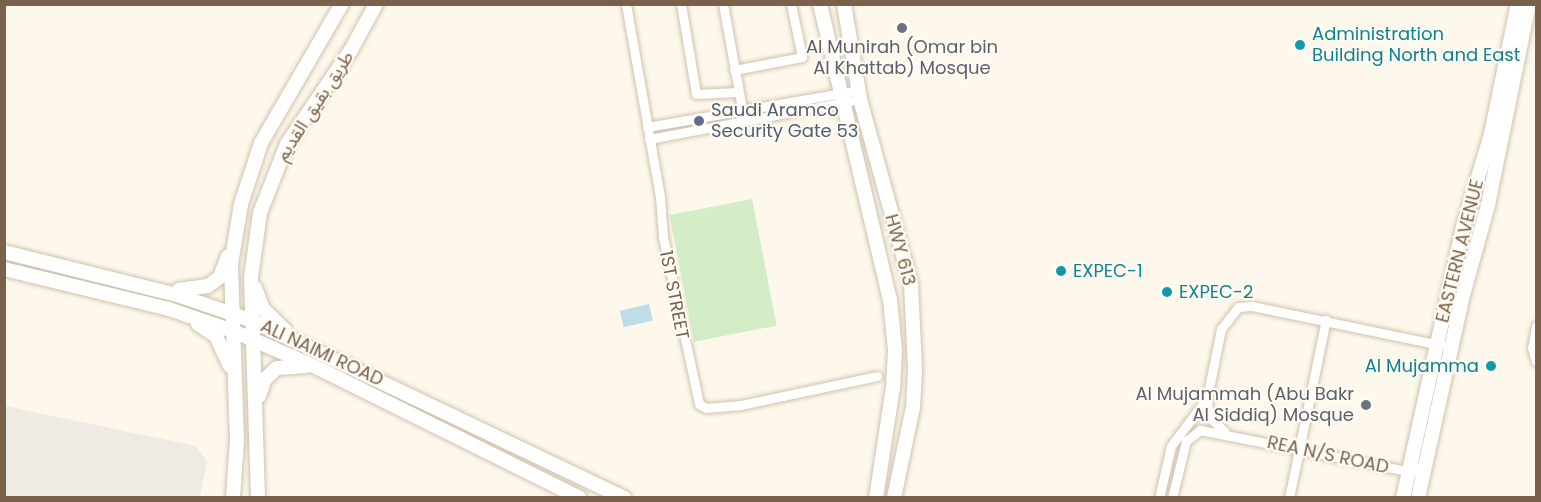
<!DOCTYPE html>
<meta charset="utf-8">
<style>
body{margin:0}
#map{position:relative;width:1541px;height:502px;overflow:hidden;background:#fdf8eb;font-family:Poppins,"Noto Sans Arabic",sans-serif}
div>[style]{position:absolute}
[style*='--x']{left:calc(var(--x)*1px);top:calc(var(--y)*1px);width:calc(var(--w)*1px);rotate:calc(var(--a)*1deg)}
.industrial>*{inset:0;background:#efeae3}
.green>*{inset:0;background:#d3edc7;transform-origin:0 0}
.water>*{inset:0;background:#bddee9;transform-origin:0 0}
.roads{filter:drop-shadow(0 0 2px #d1c1af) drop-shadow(0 0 2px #d1c1af)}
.minor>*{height:9px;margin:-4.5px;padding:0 4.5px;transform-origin:4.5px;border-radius:4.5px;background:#fff}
.secondary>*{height:14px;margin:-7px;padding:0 7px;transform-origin:7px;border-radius:7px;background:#fff}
.dots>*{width:16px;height:16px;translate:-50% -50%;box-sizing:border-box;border:3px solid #fffbf2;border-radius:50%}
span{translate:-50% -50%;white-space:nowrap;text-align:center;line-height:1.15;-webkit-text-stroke:4.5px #fffbf2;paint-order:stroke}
.culture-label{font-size:18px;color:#0d838f}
.left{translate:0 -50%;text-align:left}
.right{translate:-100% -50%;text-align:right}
.worship-label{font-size:18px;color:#5b616d}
.street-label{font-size:18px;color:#7a614c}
.service-label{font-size:18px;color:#4e5e75}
.frame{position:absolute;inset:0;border:6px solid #7a614c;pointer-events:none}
</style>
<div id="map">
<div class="industrial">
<i style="clip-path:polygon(5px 406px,196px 446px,207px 461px,200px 497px,5px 497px)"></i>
</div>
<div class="green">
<i style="left:752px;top:199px;width:129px;height:84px;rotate:79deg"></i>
</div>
<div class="water">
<i style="left:649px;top:304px;width:17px;height:30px;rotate:77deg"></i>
</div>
<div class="roads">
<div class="minor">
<i style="--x:626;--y:4;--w:196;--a:80"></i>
<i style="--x:660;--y:197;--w:40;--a:85.7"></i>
<i style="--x:663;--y:237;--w:171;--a:77.8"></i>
<i style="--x:699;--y:404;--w:8;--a:30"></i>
<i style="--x:706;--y:408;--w:35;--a:-5"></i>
<i style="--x:741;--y:405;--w:139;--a:-12"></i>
<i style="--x:681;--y:4;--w:91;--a:80.5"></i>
<i style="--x:696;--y:94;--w:42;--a:-2.7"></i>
<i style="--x:723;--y:4;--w:112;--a:79.7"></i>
<i style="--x:734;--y:70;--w:69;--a:-10.8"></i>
<i style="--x:802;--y:57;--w:54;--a:-101.7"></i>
<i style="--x:647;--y:127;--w:214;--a:-9.9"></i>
<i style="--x:649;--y:139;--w:215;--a:-10.7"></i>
<i style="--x:1536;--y:326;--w:22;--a:100"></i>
<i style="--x:1532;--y:348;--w:14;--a:73"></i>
<i style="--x:1207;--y:401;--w:16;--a:83"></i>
<i style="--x:1209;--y:417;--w:21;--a:43"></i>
<i style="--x:1159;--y:498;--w:53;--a:-77"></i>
<i style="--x:1171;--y:446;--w:60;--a:-53.1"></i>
<i style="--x:1207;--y:398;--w:70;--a:-78.5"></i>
<i style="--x:1221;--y:329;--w:28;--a:-52"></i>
<i style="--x:1238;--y:307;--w:14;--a:-4"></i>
<i style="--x:1252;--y:306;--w:193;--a:11.7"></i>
<i style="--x:1172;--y:498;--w:59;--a:-76.2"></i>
<i style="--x:1186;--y:441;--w:18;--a:-38"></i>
<i style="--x:1200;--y:430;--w:217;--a:11.2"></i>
<i style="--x:1413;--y:472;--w:14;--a:-34"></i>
<i style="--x:1289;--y:498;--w:182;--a:-78.3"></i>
</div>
<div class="secondary">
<i style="--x:820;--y:4;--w:304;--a:76.7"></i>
<i style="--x:890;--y:300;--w:50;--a:84.3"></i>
<i style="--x:895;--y:350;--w:37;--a:93"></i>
<i style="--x:893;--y:387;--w:112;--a:98.7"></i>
<i style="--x:844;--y:4;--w:96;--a:80.4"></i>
<i style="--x:860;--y:99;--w:192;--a:74.6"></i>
<i style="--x:911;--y:284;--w:86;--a:87.3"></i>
<i style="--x:915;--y:370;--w:37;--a:93"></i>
<i style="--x:913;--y:407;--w:93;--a:101.8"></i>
<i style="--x:4;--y:252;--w:178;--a:14"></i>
<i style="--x:177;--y:295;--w:80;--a:18.9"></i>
<i style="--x:253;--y:321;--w:411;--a:25.5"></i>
<i style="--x:4;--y:269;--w:170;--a:13.6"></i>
<i style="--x:169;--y:309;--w:68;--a:19"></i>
<i style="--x:233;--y:331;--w:93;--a:23.5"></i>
<i style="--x:318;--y:368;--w:292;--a:26.4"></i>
<i style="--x:255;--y:288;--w:22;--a:69"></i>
<i style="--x:263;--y:309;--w:30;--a:44"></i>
<i style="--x:179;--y:290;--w:29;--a:-8"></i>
<i style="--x:208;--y:286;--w:15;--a:-37"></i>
<i style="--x:220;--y:277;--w:22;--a:-69"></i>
<i style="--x:198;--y:324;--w:22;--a:34"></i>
<i style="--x:216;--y:336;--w:33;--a:65"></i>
<i style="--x:259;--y:396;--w:18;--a:-71"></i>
<i style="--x:265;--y:379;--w:16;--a:-43"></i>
<i style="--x:277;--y:368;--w:29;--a:-4"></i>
<i style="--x:233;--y:498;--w:59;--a:-86.1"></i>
<i style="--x:237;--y:439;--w:175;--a:-92"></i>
<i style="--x:231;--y:264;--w:61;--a:-80.5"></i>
<i style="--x:241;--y:204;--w:64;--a:-71.8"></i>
<i style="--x:261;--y:143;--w:161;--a:-59.8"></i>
<i style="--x:258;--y:498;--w:221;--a:-91.8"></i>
<i style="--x:251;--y:277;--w:65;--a:-82"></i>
<i style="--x:260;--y:213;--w:74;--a:-68.6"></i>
<i style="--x:287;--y:144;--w:114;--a:-55.8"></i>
<i style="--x:351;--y:50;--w:52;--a:-61.5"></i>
<i style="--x:1403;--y:498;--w:278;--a:-77.5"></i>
<i style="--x:1463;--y:227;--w:97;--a:-73.2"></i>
<i style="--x:1491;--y:134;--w:133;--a:-78.3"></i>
<i style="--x:1418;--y:498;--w:204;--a:-77.5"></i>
<i style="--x:1462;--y:299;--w:98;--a:-74.5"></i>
<i style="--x:1488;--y:205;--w:205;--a:-78.5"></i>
</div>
</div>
<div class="dots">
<i style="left:902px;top:28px;background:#6b7280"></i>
<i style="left:1300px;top:45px;background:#0f9aa8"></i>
<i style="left:699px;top:121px;background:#5c6f8a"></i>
<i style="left:1061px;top:271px;background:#0f9aa8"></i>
<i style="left:1167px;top:292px;background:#0f9aa8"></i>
<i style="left:1491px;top:366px;background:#0f9aa8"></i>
<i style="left:1366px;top:405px;background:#6b7280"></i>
</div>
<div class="culture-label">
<span class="left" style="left:1312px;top:45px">Administration<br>Building North and East</span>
<span class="left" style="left:1073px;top:271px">EXPEC-1</span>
<span class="left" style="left:1179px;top:292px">EXPEC-2</span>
<span class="right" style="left:1479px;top:366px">Al Mujamma</span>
</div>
<div class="worship-label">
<span style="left:902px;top:58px">Al Munirah (Omar bin<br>Al Khattab) Mosque</span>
<span class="right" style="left:1354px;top:405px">Al Mujammah (Abu Bakr<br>Al Siddiq) Mosque</span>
</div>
<div class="street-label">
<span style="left:315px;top:106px;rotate:-57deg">طريق بقيق القديم</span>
<span style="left:900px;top:250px;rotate:75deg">HWY 613</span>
<span style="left:1460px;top:251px;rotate:-76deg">EASTERN AVENUE</span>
<span style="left:674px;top:295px;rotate:79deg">1ST STREET</span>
<span style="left:322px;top:353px;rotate:25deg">ALI NAIMI ROAD</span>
<span style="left:1328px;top:455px;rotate:12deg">REA N/S ROAD</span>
</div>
<div class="service-label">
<span class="left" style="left:711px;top:121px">Saudi Aramco<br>Security Gate 53</span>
</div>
<div class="frame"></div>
</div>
